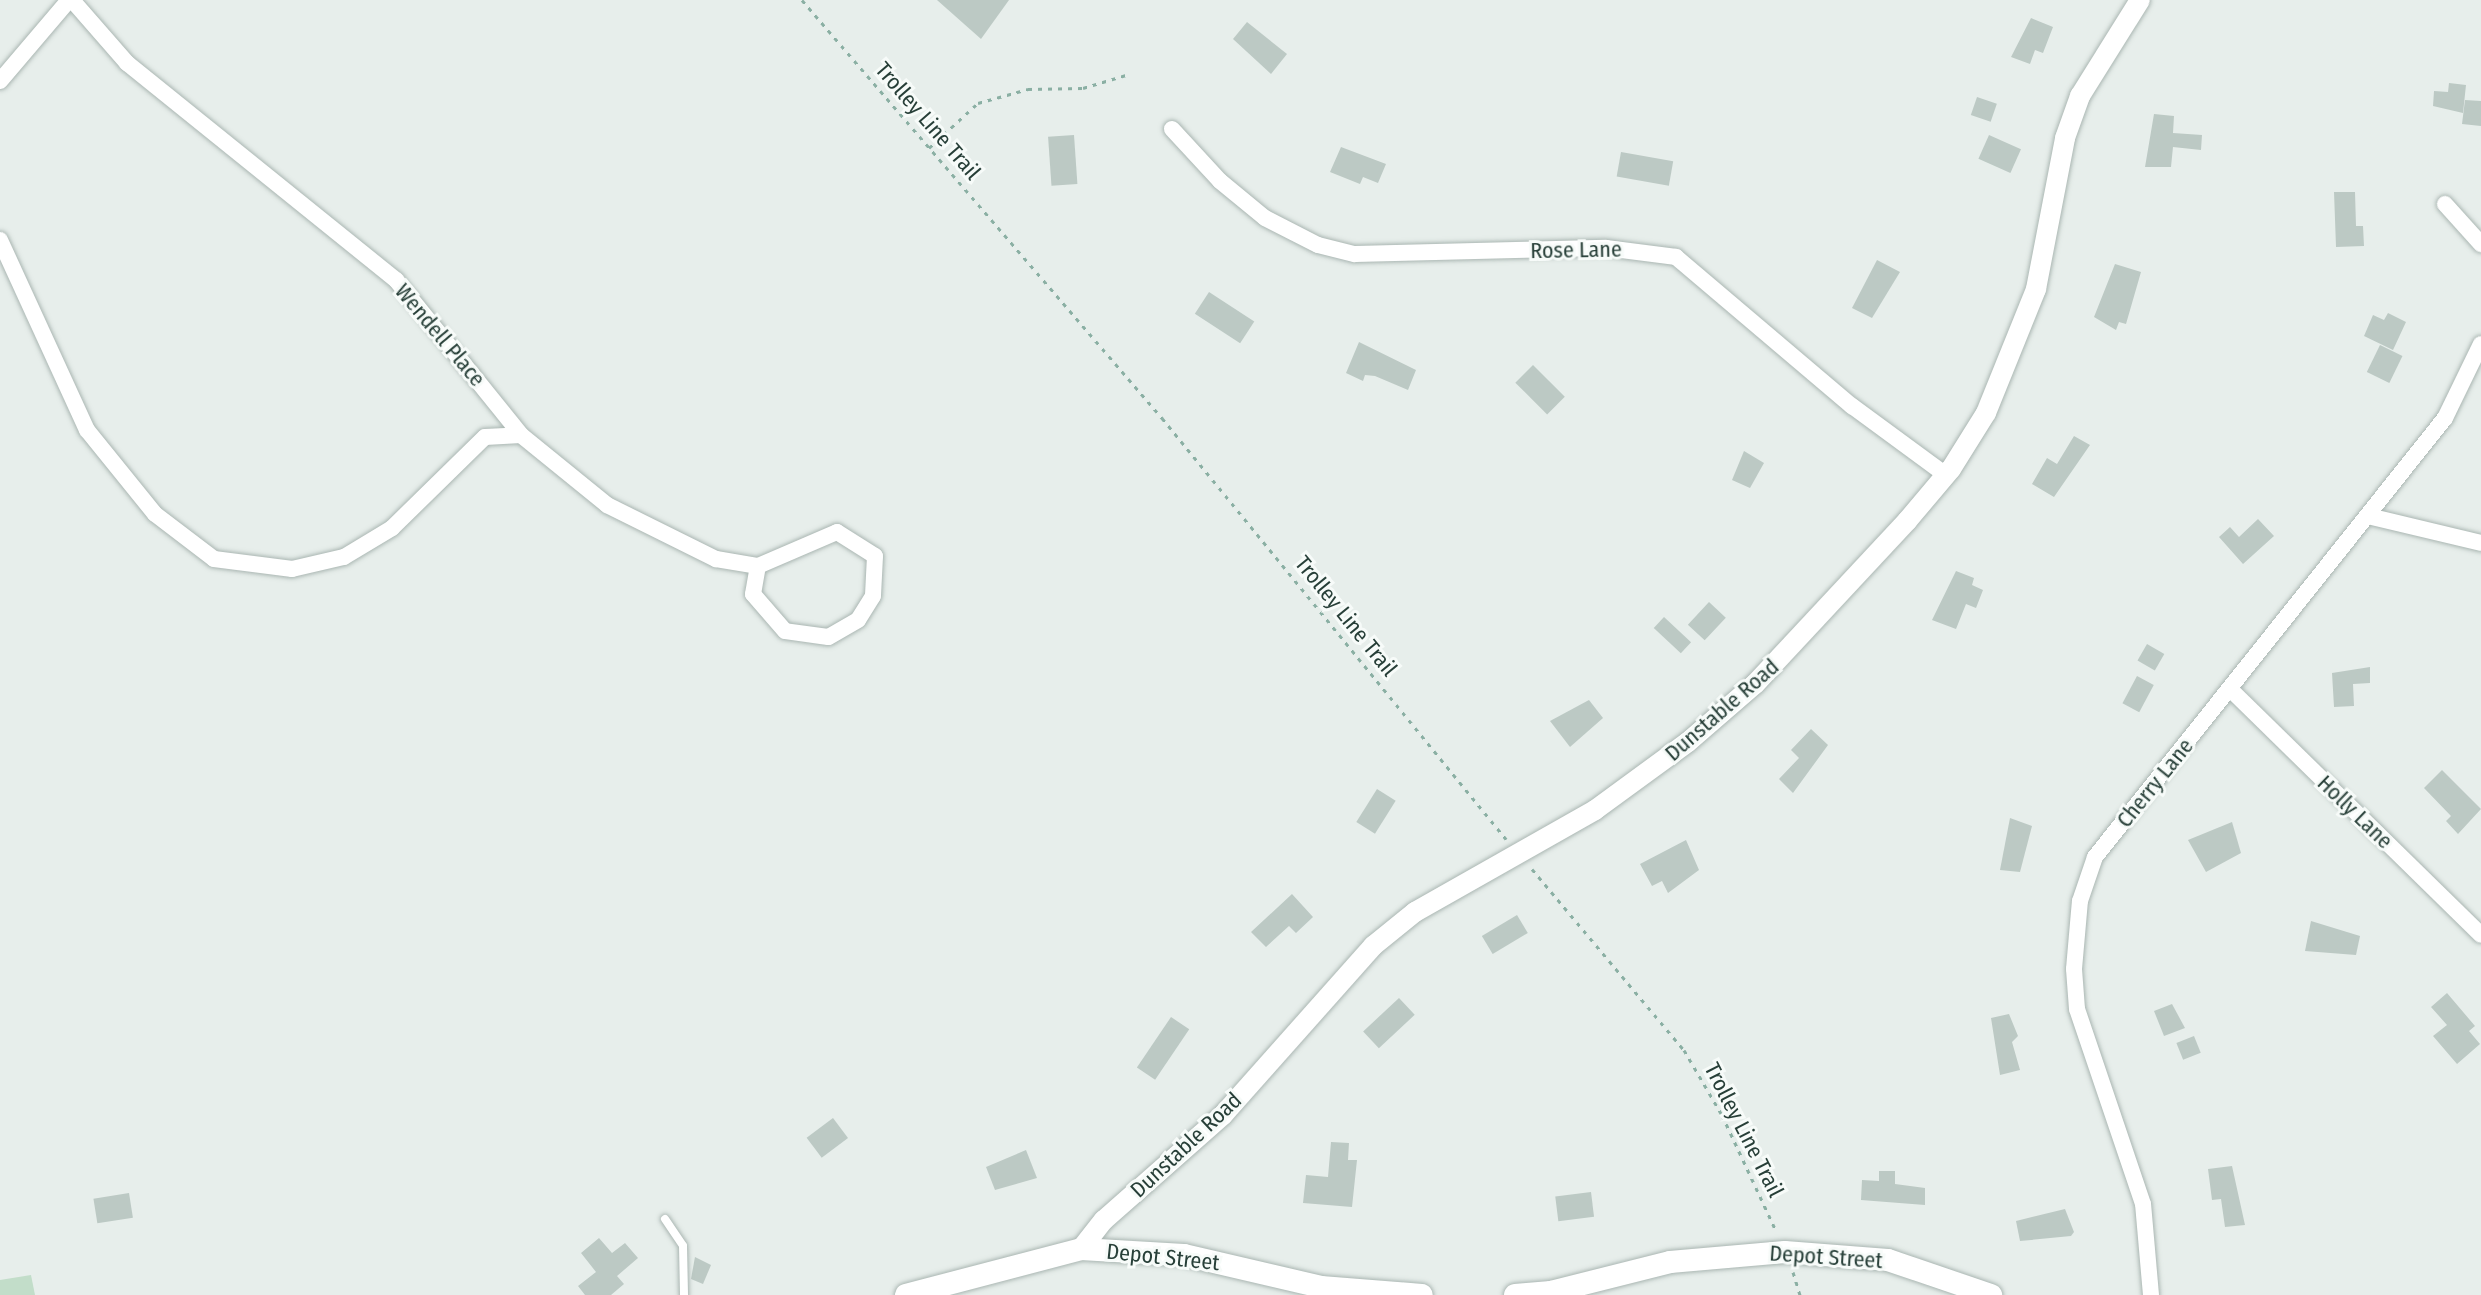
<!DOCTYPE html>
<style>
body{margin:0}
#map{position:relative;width:2481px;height:1295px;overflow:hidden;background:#e7eeeb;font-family:"Fira Sans Condensed",sans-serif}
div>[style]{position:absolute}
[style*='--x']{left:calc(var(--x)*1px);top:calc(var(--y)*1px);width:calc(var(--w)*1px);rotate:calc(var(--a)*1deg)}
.green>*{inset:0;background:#c2ddc9}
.building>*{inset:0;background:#bcc9c4;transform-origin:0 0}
.path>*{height:3px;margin-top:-1.5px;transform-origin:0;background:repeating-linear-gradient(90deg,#8aafa3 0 4px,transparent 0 10px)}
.roads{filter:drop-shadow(0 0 2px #aab6b2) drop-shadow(0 0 2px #aab6b2)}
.service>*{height:8px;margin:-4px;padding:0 4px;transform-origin:4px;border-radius:4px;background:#fff}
.minor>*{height:16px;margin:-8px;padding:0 8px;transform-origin:8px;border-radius:8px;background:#fff}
.tertiary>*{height:20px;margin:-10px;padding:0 10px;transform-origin:10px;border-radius:10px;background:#fff}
.secondary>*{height:22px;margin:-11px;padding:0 11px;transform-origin:11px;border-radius:11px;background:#fff}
span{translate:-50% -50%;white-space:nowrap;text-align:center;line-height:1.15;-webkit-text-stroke:6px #f7fbf9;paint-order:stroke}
.street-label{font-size:22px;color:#273f38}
</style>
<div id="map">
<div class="green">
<i style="clip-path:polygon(31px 1275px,35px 1295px,0 1295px,0 1280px)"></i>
</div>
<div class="building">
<i style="clip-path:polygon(937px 0,1009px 0,981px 39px)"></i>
<i style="clip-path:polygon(2031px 18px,2053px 27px,2043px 53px,2035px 50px,2030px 64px,2011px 57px)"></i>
<i style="clip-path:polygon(1247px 22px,1287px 54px,1271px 74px,1233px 39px)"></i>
<i style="clip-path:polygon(2449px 83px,2466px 85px,2463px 113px,2433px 106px,2434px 91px,2448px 92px)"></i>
<i style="left:1977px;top:97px;width:21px;height:19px;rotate:19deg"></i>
<i style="clip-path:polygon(2465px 100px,2481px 101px,2481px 126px,2462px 124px)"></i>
<i style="clip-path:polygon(2154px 114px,2174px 116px,2173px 133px,2202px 135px,2201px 150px,2173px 147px,2171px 167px,2145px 167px)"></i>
<i style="left:1074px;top:135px;width:49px;height:26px;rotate:86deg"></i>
<i style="left:1989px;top:135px;width:35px;height:26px;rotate:24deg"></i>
<i style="clip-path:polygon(1341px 147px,1386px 164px,1378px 183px,1363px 177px,1360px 184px,1330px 172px)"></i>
<i style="left:1621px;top:152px;width:53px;height:25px;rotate:10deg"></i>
<i style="clip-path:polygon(2334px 192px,2355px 192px,2356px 226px,2363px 226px,2364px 246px,2336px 247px)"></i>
<i style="clip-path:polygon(1877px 260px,1900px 272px,1872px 318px,1852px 308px)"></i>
<i style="clip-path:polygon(2115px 264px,2141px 272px,2126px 324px,2119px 322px,2116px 330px,2094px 317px)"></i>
<i style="left:1209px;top:292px;width:54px;height:26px;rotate:33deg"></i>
<i style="clip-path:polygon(2388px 313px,2406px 322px,2393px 350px,2364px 336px,2373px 315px,2384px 320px)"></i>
<i style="clip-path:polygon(1359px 342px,1416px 370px,1408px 390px,1375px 376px,1365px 375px,1363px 381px,1346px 373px)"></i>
<i style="left:2380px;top:345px;width:25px;height:30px;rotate:26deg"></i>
<i style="left:1533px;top:365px;width:45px;height:25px;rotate:45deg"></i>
<i style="clip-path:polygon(2074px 436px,2090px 445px,2054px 497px,2032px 484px,2047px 458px,2057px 464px)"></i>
<i style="clip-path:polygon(1744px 451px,1764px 463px,1750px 488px,1732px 480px)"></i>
<i style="clip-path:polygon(2258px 519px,2274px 536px,2243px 564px,2219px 537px,2230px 527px,2239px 537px)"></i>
<i style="clip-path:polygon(1956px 571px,1974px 578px,1972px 585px,1983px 590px,1976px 608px,1966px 604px,1956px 629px,1932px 620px)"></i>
<i style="left:1709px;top:602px;width:23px;height:31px;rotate:43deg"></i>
<i style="left:1664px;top:617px;width:37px;height:15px;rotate:43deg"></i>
<i style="left:2147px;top:644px;width:20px;height:19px;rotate:30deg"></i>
<i style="clip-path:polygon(2370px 667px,2370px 683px,2353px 684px,2354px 706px,2334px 707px,2332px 673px)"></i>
<i style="left:2137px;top:676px;width:19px;height:31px;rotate:28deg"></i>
<i style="clip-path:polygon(1589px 700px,1603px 718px,1570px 747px,1550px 721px)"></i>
<i style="clip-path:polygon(1811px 729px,1828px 745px,1793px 793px,1779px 779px,1799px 758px,1791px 750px)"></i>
<i style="clip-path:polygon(2442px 770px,2481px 809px,2458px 834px,2446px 821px,2451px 816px,2424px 788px)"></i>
<i style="left:1377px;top:789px;width:22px;height:39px;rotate:32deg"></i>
<i style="clip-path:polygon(2010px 818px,2032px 826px,2020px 872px,2000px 870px)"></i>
<i style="clip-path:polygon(2232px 822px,2241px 853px,2206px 872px,2188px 840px)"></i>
<i style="clip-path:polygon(1686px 840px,1699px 870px,1668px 893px,1662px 881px,1652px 886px,1640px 864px)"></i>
<i style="clip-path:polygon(1292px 894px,1313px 917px,1296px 933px,1289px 926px,1266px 947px,1251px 932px)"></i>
<i style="left:1517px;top:915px;width:21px;height:41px;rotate:59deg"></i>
<i style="clip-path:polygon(2311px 921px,2360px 936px,2356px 955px,2305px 951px)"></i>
<i style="clip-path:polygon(2447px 993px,2475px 1026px,2469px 1031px,2480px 1044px,2457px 1064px,2433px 1036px,2447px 1025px,2431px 1007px)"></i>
<i style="left:1399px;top:998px;width:23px;height:49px;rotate:47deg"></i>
<i style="clip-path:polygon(2172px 1004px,2185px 1028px,2164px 1036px,2154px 1011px)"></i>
<i style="clip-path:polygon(2009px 1014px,2018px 1036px,2012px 1042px,2020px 1070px,2000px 1075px,1991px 1018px)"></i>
<i style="left:1171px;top:1017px;width:22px;height:61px;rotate:34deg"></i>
<i style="left:2194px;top:1036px;width:18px;height:19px;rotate:68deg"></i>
<i style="left:833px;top:1118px;width:25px;height:33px;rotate:53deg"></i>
<i style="clip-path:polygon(1331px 1142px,1349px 1143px,1348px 1160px,1357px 1160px,1352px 1207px,1303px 1203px,1306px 1175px,1328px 1177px)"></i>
<i style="clip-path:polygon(1026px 1150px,1037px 1178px,995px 1190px,986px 1167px)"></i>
<i style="clip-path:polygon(2232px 1166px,2245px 1225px,2225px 1227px,2221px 1199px,2212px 1200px,2208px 1169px)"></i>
<i style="clip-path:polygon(1879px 1171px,1895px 1171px,1895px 1184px,1925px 1188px,1925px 1205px,1861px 1200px,1862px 1180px,1879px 1181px)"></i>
<i style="left:1591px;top:1192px;width:25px;height:36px;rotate:83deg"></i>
<i style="left:129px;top:1193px;width:25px;height:36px;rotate:81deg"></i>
<i style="clip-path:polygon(2065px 1209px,2074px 1232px,2071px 1236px,2020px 1241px,2016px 1221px)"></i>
<i style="clip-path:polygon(599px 1238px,612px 1253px,625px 1243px,638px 1258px,617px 1276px,624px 1284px,611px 1295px,585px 1295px,578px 1286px,596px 1272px,581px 1253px)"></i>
<i style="clip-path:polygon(695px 1257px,711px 1265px,703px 1284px,691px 1279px)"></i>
</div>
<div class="path">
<i style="--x:802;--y:0;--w:552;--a:49.26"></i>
<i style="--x:1162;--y:418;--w:544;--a:50.75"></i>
<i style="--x:929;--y:148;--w:67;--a:-42.6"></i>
<i style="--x:978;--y:103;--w:52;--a:-15.6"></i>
<i style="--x:1028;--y:89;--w:55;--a:-1"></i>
<i style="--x:1083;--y:88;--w:45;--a:-16.8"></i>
<i style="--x:1532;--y:869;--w:236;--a:50"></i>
<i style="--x:1684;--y:1050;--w:75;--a:59.7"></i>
<i style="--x:1722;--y:1115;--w:128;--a:65"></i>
<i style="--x:1793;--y:1272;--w:24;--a:73"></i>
</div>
<div class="roads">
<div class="service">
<i style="--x:665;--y:1219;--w:32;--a:56"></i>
<i style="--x:683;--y:1246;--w:49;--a:88.8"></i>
</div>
<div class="minor">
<i style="--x:72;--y:0;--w:84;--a:48.9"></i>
<i style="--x:127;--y:63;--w:346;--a:38.9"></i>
<i style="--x:396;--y:280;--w:199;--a:51.1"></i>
<i style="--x:521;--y:435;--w:111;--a:39.1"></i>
<i style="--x:607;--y:505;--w:122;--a:26.4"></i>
<i style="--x:716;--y:559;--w:43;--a:9.5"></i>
<i style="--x:758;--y:566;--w:86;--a:-23.3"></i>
<i style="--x:837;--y:532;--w:45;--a:32.3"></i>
<i style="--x:875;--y:556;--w:40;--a:92.9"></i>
<i style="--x:873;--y:596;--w:28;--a:122"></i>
<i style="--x:858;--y:620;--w:34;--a:150"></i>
<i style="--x:828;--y:637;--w:43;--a:-172.1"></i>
<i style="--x:785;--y:631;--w:49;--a:-130.9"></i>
<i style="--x:753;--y:594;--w:28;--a:-80"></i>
<i style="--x:0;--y:81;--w:106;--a:-49.6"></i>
<i style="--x:1172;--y:129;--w:71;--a:47.3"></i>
<i style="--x:1220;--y:181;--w:58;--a:39.4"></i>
<i style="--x:1265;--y:218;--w:59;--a:27"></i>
<i style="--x:1318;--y:245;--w:38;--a:14"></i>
<i style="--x:1355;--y:254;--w:251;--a:-1.4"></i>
<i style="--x:1606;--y:248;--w:71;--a:7.3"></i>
<i style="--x:1676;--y:257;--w:231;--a:40.3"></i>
<i style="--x:1852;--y:406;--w:117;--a:36.3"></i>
<i style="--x:2445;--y:204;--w:54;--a:48"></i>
<i style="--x:0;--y:240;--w:209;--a:65.4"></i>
<i style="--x:87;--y:430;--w:108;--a:51"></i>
<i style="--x:155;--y:514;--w:74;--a:37.3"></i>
<i style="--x:214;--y:559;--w:79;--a:7.3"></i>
<i style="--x:292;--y:569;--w:53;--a:-13"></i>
<i style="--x:344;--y:557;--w:56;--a:-31.1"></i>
<i style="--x:392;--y:528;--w:130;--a:-44.4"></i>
<i style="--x:485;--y:437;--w:36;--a:-3"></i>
<i style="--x:2368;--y:516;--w:116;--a:13.4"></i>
<i style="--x:2230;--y:689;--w:351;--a:44.4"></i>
<i style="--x:2151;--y:1295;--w:91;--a:-95"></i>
<i style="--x:2143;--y:1204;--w:206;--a:-108.7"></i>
<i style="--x:2077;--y:1009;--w:40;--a:-94.3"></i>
<i style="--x:2074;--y:969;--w:68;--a:-85"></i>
<i style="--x:2080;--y:901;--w:46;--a:-71.2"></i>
<i style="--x:2095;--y:857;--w:561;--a:-51.44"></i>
<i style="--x:2445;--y:418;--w:82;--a:-64.1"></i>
</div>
<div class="tertiary">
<i style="--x:1081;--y:1249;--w:37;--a:-52"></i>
<i style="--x:1104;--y:1220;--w:159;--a:-41.4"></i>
<i style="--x:1223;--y:1115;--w:226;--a:-48.4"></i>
<i style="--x:1373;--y:946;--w:54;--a:-39"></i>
<i style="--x:1415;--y:912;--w:207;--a:-29.5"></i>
<i style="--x:1595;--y:810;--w:115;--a:-36.2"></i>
<i style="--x:1688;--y:742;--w:89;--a:-40.9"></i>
<i style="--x:1755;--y:684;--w:223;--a:-47"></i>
<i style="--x:1907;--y:521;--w:68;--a:-49.8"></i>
<i style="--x:1951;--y:469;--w:66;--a:-58"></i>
<i style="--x:1986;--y:413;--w:134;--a:-68"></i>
<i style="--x:2036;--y:289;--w:154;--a:-79.1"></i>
<i style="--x:2065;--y:138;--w:45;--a:-70.3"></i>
<i style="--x:2080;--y:96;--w:113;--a:-58"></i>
</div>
<div class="secondary">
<i style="--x:906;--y:1295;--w:181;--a:-14.7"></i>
<i style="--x:1081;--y:1249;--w:103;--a:3.3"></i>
<i style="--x:1184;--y:1255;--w:141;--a:13.1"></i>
<i style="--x:1321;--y:1287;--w:101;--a:4.5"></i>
<i style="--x:1515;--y:1295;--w:36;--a:-5"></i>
<i style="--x:1551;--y:1292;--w:123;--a:-14.1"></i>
<i style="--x:1670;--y:1262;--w:115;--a:-5"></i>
<i style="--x:1785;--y:1252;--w:103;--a:4.4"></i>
<i style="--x:1888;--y:1260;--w:109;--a:18.8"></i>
</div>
</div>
<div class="street-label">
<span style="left:928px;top:121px;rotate:49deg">Trolley Line Trail</span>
<span style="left:1576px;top:250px;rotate:-1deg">Rose Lane</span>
<span style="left:440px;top:335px;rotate:50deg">Wendell Place</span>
<span style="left:1346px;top:616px;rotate:51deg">Trolley Line Trail</span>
<span style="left:1722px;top:710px;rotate:-41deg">Dunstable Road</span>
<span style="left:2155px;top:783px;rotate:-51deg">Cherry Lane</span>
<span style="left:2355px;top:812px;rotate:44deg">Holly Lane</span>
<span style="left:1744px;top:1130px;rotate:63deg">Trolley Line Trail</span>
<span style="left:1186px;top:1145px;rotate:-43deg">Dunstable Road</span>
<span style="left:1163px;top:1257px;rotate:6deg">Depot Street</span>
<span style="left:1826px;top:1257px;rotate:4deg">Depot Street</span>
</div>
</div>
